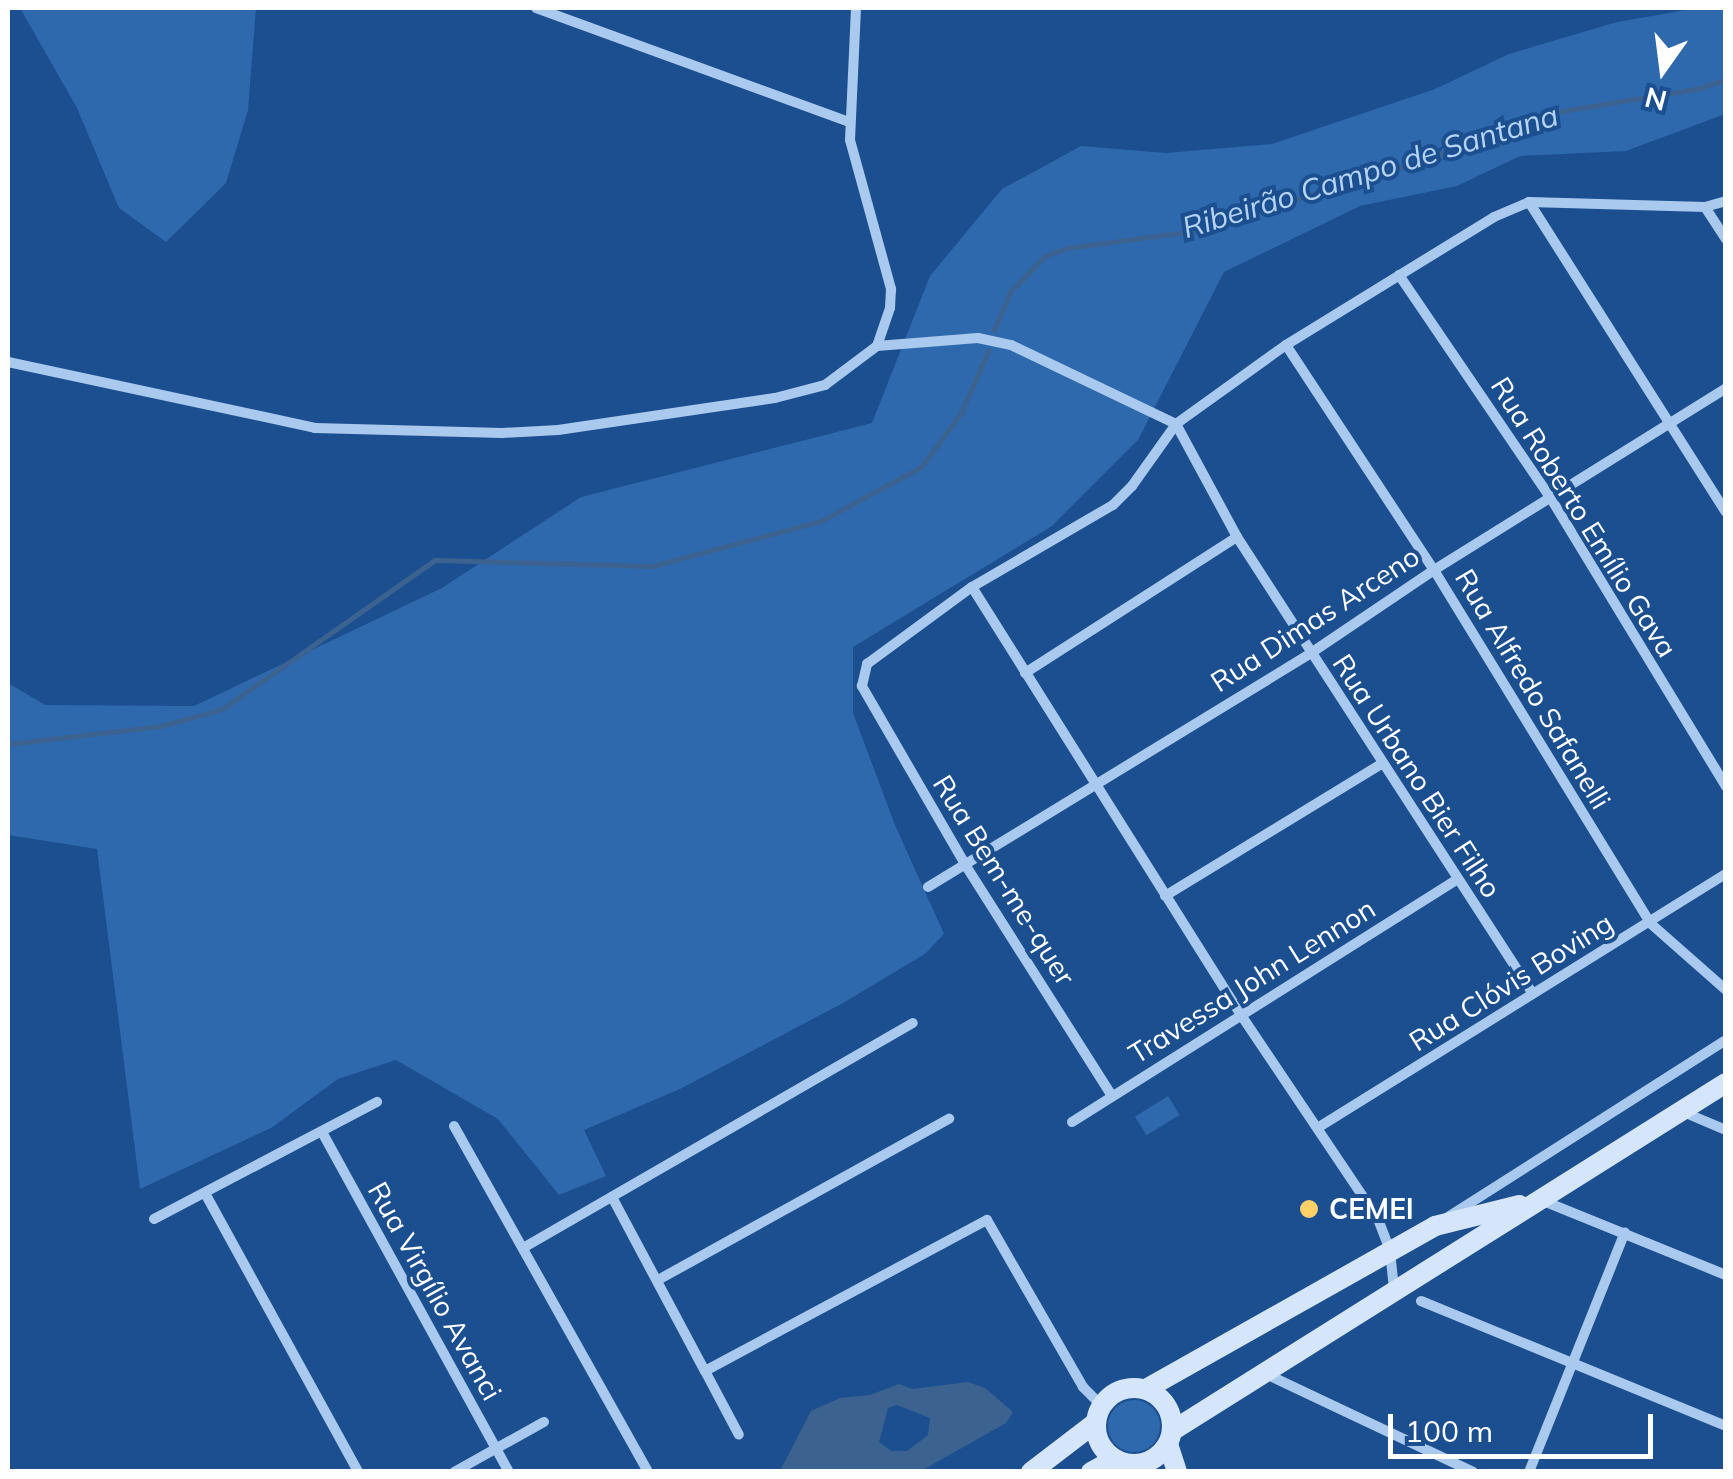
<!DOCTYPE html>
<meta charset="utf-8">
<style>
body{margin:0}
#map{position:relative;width:1733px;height:1479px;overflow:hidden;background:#1b4f8f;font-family:Mulish,sans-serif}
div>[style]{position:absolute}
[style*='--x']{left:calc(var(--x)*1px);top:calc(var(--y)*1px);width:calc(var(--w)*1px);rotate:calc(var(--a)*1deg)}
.green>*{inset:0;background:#2e69ad;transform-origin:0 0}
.round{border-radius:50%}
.water>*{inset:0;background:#3c6290}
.stream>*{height:5px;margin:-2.5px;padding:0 2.5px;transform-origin:2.5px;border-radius:2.5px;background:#3c6290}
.street>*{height:10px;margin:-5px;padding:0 5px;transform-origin:5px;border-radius:5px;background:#a9c9ee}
.secondary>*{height:20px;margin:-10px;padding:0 10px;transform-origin:10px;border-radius:10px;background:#d6e6fa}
.secondary>.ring{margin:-10px;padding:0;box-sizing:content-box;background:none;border:20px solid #d6e6fa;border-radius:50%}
.dots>*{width:28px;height:28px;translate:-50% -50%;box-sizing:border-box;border:5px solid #1b4f8f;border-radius:50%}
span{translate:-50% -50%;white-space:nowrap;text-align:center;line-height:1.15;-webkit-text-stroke:8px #1b4f8f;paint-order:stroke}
.street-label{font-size:28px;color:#fff}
.poi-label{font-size:28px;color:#fff;font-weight:700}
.left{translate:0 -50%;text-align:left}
.water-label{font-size:30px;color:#b5d3f5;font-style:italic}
.frame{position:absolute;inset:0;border:10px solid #fff;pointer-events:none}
.north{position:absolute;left:1613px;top:20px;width:100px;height:100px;-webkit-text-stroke:8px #1b4f8f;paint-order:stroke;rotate:194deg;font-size:28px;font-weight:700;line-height:40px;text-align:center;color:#fff}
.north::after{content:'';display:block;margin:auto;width:35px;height:45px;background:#fff;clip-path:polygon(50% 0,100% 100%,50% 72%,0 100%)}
.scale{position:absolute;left:1388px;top:1414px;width:265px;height:45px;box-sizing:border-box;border:5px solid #fff;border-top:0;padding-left:12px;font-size:30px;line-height:35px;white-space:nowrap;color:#fff;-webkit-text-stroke:8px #1b4f8f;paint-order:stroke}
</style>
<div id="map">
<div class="green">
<i style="clip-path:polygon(20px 8px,256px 8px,248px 110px,226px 183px,166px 242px,119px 208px,77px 108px)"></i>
<i style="clip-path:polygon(1698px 8px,1721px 8px,1725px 13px,1725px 114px,1626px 151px,1520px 156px,1457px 186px,1360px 206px,1224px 272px,1138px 440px,1052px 526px,853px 647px,853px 713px,895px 825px,944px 934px,925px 954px,843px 1003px,680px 1089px,584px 1130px,606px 1176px,559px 1195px,498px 1119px,396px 1060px,338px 1079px,271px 1128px,140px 1189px,97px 849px,8px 835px,8px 683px,45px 705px,194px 706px,442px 588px,581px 497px,872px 423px,930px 276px,1002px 189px,1081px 146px,1166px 153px,1272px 144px,1435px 89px,1509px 54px,1617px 22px)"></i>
<i style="left:1168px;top:1096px;width:22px;height:39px;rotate:58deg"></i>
<i class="round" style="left:1108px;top:1400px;width:52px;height:52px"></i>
</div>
<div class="water">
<i style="clip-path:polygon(evenodd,968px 1382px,985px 1388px,1013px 1412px,1006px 1423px,921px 1471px,780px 1471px,811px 1411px,840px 1398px,870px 1395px,899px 1384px,912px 1389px,968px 1382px,897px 1405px,930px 1418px,928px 1435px,907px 1451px,891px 1451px,879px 1442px,888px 1408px,897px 1405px)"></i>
</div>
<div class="stream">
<i style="--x:994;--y:330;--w:41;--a:-67.2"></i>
<i style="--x:1010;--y:292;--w:50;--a:-45.8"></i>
<i style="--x:1045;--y:256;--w:23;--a:-20"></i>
<i style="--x:1067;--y:248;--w:120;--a:-7.7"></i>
<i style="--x:1186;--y:232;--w:245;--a:-16.8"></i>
<i style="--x:1421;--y:161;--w:133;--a:-20.8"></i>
<i style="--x:1545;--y:114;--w:158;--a:-9.5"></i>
<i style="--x:1701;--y:88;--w:27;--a:-20"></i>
<i style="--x:8;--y:744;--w:154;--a:-6.7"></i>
<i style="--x:161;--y:726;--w:63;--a:-15.6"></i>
<i style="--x:222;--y:709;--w:260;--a:-35"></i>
<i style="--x:435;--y:560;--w:217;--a:1.6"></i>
<i style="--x:652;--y:566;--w:175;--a:-14.9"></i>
<i style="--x:821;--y:521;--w:114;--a:-28.4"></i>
<i style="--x:921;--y:467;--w:67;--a:-53.5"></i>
<i style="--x:961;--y:413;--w:68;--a:-66.5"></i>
</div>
<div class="street">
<i style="--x:536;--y:8;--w:333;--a:20"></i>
<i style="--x:856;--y:8;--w:132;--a:92.6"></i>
<i style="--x:850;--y:140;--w:155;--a:74.6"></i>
<i style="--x:891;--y:289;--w:19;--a:93"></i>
<i style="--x:890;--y:308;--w:40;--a:108.9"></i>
<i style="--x:1529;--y:202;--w:367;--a:57.6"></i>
<i style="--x:1705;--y:207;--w:38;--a:57"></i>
<i style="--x:1399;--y:275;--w:268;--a:55.8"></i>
<i style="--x:1550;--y:497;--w:339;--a:58.7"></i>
<i style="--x:1286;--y:345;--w:269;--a:56.7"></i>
<i style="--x:1434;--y:570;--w:414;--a:58.5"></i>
<i style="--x:1650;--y:923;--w:101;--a:41.4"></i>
<i style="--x:8;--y:362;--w:314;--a:12.1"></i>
<i style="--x:315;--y:428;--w:187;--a:1.5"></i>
<i style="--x:502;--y:433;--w:56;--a:-3.1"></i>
<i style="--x:558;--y:430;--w:219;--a:-8.4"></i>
<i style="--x:775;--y:398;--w:52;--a:-14.6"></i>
<i style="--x:825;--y:385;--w:65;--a:-36.9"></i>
<i style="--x:877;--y:346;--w:101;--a:-4.5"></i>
<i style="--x:978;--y:338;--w:34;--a:12"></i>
<i style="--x:1011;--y:345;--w:183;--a:25.6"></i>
<i style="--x:1176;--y:424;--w:128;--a:61.6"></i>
<i style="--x:1237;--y:537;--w:544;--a:57.07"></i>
<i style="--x:972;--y:587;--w:506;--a:57.85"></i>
<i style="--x:1241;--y:1015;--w:246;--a:56.1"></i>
<i style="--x:1378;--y:1219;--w:34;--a:69"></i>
<i style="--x:1390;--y:1251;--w:37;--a:84"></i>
<i style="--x:1025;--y:673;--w:252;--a:-32.7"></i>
<i style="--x:928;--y:887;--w:449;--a:-31.4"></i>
<i style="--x:1311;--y:653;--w:148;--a:-34"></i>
<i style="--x:1434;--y:570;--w:344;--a:-31.9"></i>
<i style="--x:1165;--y:896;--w:253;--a:-31.4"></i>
<i style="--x:1112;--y:1096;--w:275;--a:-122.4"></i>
<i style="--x:965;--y:864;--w:206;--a:-120.1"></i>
<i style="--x:862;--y:686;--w:23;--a:-77"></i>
<i style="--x:867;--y:664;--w:130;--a:-36.3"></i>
<i style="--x:972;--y:587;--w:163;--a:-30.2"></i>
<i style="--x:1113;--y:505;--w:27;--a:-45"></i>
<i style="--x:1132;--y:486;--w:76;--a:-54.6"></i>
<i style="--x:1176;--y:424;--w:135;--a:-35.7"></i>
<i style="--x:1286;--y:345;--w:244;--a:-31.6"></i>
<i style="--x:1494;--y:217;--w:38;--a:-23"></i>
<i style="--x:1529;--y:202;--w:176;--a:1.6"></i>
<i style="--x:1705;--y:207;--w:22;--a:-16"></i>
<i style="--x:1681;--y:1111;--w:49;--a:22.9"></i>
<i style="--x:1072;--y:1122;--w:455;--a:-32.2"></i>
<i style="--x:454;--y:1126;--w:397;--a:60.7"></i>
<i style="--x:1319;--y:1127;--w:479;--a:-31.9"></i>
<i style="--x:322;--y:1132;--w:388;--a:61.2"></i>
<i style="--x:206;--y:1195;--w:316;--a:61.2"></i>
<i style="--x:612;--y:1197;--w:197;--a:61.9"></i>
<i style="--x:705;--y:1371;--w:320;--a:-28.2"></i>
<i style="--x:987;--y:1220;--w:193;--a:60.1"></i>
<i style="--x:1083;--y:1387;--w:25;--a:45"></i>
<i style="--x:1541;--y:1200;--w:200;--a:22.1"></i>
<i style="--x:1448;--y:1217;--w:330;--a:-32.5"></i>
<i style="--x:154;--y:1219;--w:252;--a:-27.7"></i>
<i style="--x:523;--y:1248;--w:450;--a:-30"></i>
<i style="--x:658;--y:1280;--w:333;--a:-29"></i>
<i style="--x:1421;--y:1301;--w:330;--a:22.3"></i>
<i style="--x:705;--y:1371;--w:72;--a:62"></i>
<i style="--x:1266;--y:1374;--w:229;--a:25.3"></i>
<i style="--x:454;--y:1472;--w:103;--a:-29.1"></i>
<i style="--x:1529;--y:1472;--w:258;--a:-68.2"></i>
</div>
<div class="secondary">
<i class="ring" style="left:1096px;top:1388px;width:56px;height:56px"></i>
<i style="--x:1146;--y:1389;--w:332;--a:-29.4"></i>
<i style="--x:1435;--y:1226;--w:87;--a:-14"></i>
<i style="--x:1172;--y:1431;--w:654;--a:-32.14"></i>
<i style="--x:1168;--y:1444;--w:29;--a:72"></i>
<i style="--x:1031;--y:1472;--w:81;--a:-37.4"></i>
<i style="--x:1091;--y:1472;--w:26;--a:-29"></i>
</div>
<div class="dots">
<i style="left:1309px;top:1209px;background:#ffd166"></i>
</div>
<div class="street-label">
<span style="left:1584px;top:517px;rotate:58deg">Rua Roberto Emílio Gava</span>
<span style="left:1315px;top:619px;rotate:-33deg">Rua Dimas Arceno</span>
<span style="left:1533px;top:689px;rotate:59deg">Rua Alfredo Safanelli</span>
<span style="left:1417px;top:776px;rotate:57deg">Rua Urbano Bier Filho</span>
<span style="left:1004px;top:880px;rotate:58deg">Rua Bem-me-quer</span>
<span style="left:1252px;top:981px;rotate:-32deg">Travessa John Lennon</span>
<span style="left:1511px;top:982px;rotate:-32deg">Rua Clóvis Boving</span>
<span style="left:435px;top:1291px;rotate:61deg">Rua Virgílio Avanci</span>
</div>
<div class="poi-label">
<span class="left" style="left:1329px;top:1209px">CEMEI</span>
</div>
<div class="water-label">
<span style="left:1370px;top:171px;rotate:-17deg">Ribeirão Campo de Santana</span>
</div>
<div class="frame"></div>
<div class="north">N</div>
<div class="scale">100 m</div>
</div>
